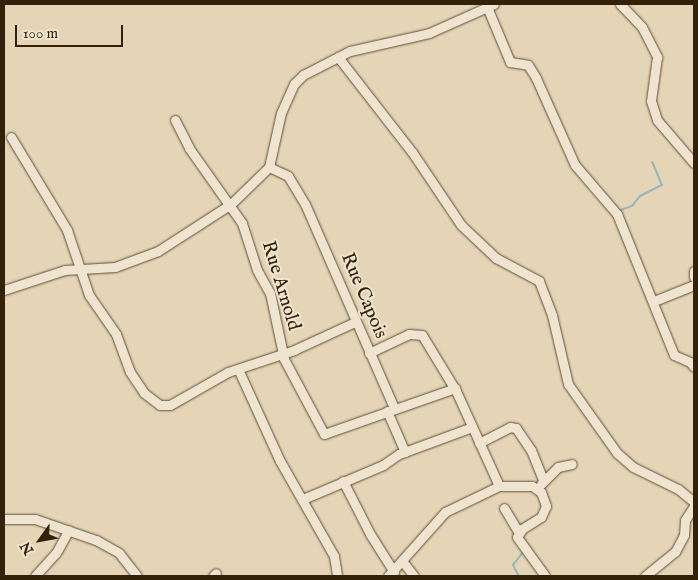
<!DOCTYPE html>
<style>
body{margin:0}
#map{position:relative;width:698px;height:580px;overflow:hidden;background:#e5d5b7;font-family:"IM FELL English",serif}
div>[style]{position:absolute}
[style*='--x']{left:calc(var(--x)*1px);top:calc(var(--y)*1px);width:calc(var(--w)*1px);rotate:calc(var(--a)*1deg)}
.stream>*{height:2px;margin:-1px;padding:0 1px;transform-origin:1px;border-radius:1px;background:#99b6b8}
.roads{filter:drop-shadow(0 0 1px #604e34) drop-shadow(0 0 1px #604e34)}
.minor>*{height:9px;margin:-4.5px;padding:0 4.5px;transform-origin:4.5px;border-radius:4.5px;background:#eee4d0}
span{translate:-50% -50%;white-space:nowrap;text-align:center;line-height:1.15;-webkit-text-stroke:4px #eee4d0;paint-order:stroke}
.street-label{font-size:19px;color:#332109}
.frame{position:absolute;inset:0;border:5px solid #332109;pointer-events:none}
.north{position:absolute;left:15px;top:515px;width:50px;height:50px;-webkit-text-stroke:4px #eee4d0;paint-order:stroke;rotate:238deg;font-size:14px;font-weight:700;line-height:20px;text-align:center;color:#332109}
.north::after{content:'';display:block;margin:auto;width:18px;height:22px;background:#332109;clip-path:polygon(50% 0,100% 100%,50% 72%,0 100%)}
.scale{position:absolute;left:15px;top:25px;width:108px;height:22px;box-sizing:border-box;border:2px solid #332109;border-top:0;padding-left:6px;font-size:15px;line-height:18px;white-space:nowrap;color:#332109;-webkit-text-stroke:4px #eee4d0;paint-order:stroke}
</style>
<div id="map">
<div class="stream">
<i style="--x:618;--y:211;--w:15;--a:-20"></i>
<i style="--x:632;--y:206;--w:13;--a:-51"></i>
<i style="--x:640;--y:196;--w:25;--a:-27"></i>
<i style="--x:662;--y:185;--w:25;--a:-113"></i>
<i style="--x:519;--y:576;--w:13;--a:-119"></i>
<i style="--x:513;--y:565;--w:16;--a:-52"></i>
</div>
<div class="roads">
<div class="minor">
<i style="--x:620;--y:4;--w:32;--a:46"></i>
<i style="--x:642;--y:27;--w:34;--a:63"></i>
<i style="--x:657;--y:57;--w:44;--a:97.8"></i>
<i style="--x:651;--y:101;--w:20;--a:72"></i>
<i style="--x:657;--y:120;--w:57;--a:49.3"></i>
<i style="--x:487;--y:7;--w:60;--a:67.3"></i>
<i style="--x:510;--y:62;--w:18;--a:9"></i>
<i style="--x:528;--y:65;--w:15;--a:58"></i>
<i style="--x:536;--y:78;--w:95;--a:65.9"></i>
<i style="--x:575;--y:165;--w:65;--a:49.4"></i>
<i style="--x:617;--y:214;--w:152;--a:68"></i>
<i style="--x:674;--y:355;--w:17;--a:24"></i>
<i style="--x:690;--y:362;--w:6;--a:51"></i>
<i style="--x:338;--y:57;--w:120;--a:52.1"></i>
<i style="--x:412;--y:152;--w:88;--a:56.1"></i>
<i style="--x:461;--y:225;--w:48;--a:43.3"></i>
<i style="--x:496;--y:258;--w:49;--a:28.1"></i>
<i style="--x:539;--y:281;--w:36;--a:69"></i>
<i style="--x:552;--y:315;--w:71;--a:76.9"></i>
<i style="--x:568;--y:384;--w:85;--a:54.6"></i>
<i style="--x:617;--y:453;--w:21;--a:41"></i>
<i style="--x:633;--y:467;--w:50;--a:26.1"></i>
<i style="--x:678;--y:489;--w:21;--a:39"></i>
<i style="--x:175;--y:120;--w:31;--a:63"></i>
<i style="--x:189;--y:148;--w:92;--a:54.8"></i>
<i style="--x:242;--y:223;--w:49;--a:72.3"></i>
<i style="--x:257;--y:270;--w:26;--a:61"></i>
<i style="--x:270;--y:293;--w:67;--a:78"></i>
<i style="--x:284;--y:359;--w:85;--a:61.9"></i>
<i style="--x:324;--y:434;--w:139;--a:-19.3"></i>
<i style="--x:11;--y:137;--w:109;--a:58.9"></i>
<i style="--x:67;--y:230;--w:69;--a:71.3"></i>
<i style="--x:89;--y:295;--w:47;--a:55.3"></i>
<i style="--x:116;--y:334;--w:40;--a:69.8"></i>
<i style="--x:130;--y:372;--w:25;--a:56"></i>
<i style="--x:144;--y:393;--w:20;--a:37"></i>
<i style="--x:160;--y:405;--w:10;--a:0"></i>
<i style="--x:170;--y:405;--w:67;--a:-29.6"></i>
<i style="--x:228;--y:372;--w:70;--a:-18.4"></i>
<i style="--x:294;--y:350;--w:67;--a:-24.7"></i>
<i style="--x:269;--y:167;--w:21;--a:25"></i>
<i style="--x:288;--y:176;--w:33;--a:59"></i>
<i style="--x:305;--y:204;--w:223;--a:66.4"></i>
<i style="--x:694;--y:271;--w:6;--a:90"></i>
<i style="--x:4;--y:290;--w:64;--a:-18.2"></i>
<i style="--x:65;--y:270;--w:50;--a:-3.4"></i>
<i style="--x:115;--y:267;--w:46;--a:-20.4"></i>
<i style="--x:158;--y:251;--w:87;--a:-32.8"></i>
<i style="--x:231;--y:204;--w:53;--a:-44.2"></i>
<i style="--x:269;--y:167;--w:55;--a:-77.5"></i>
<i style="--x:281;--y:113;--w:32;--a:-66"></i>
<i style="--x:294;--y:84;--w:13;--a:-45"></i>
<i style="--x:303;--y:75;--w:53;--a:-27.1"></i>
<i style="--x:350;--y:51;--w:81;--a:-12.8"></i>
<i style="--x:429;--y:33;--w:71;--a:-24"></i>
<i style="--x:654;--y:301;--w:43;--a:-21.8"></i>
<i style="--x:369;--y:353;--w:44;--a:-25.4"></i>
<i style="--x:409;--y:334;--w:13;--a:4"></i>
<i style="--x:422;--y:335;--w:66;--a:58.7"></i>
<i style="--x:456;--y:391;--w:104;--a:65.6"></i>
<i style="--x:238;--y:369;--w:101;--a:65.5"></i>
<i style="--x:280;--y:461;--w:109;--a:60.4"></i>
<i style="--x:334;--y:556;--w:20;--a:81"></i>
<i style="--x:387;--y:411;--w:45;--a:66.3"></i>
<i style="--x:479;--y:443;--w:35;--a:-27"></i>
<i style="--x:510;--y:427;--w:6;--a:9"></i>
<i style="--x:516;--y:428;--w:27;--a:56"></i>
<i style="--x:531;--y:450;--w:31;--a:68"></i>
<i style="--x:343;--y:481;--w:59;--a:63"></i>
<i style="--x:370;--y:534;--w:45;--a:57.7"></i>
<i style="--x:541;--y:484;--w:24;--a:-45"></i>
<i style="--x:558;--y:467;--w:14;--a:-12"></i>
<i style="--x:303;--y:499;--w:87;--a:-23"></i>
<i style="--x:383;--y:465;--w:19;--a:-35"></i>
<i style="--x:399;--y:454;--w:78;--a:-20.3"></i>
<i style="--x:504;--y:508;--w:29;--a:59"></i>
<i style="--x:4;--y:519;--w:31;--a:0"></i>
<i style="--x:35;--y:519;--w:65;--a:19"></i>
<i style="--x:96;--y:540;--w:26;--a:29"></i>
<i style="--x:119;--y:553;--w:29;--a:52"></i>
<i style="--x:403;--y:562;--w:18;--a:52"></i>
<i style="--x:35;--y:576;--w:31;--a:-48"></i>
<i style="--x:56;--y:553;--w:26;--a:-61"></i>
<i style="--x:213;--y:576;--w:4;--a:-45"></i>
<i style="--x:388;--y:576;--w:86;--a:-48.3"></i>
<i style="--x:445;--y:512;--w:60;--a:-25.7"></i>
<i style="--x:499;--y:486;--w:33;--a:0"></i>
<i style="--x:532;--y:486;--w:11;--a:34"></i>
<i style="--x:541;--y:492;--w:15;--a:70"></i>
<i style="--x:546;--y:506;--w:12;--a:114"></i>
<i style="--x:541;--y:517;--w:22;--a:148"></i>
<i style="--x:522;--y:529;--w:9;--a:122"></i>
<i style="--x:517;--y:537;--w:48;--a:54.3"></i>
<i style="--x:645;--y:576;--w:38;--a:-39"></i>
<i style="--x:675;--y:552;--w:19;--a:-62"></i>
<i style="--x:684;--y:535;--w:15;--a:-86"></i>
<i style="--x:685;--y:520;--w:17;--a:-57"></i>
</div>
</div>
<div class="street-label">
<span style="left:280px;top:286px;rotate:73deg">Rue Arnold</span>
<span style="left:363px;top:296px;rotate:67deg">Rue Capois</span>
</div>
<div class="frame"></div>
<div class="north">N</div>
<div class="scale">100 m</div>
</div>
